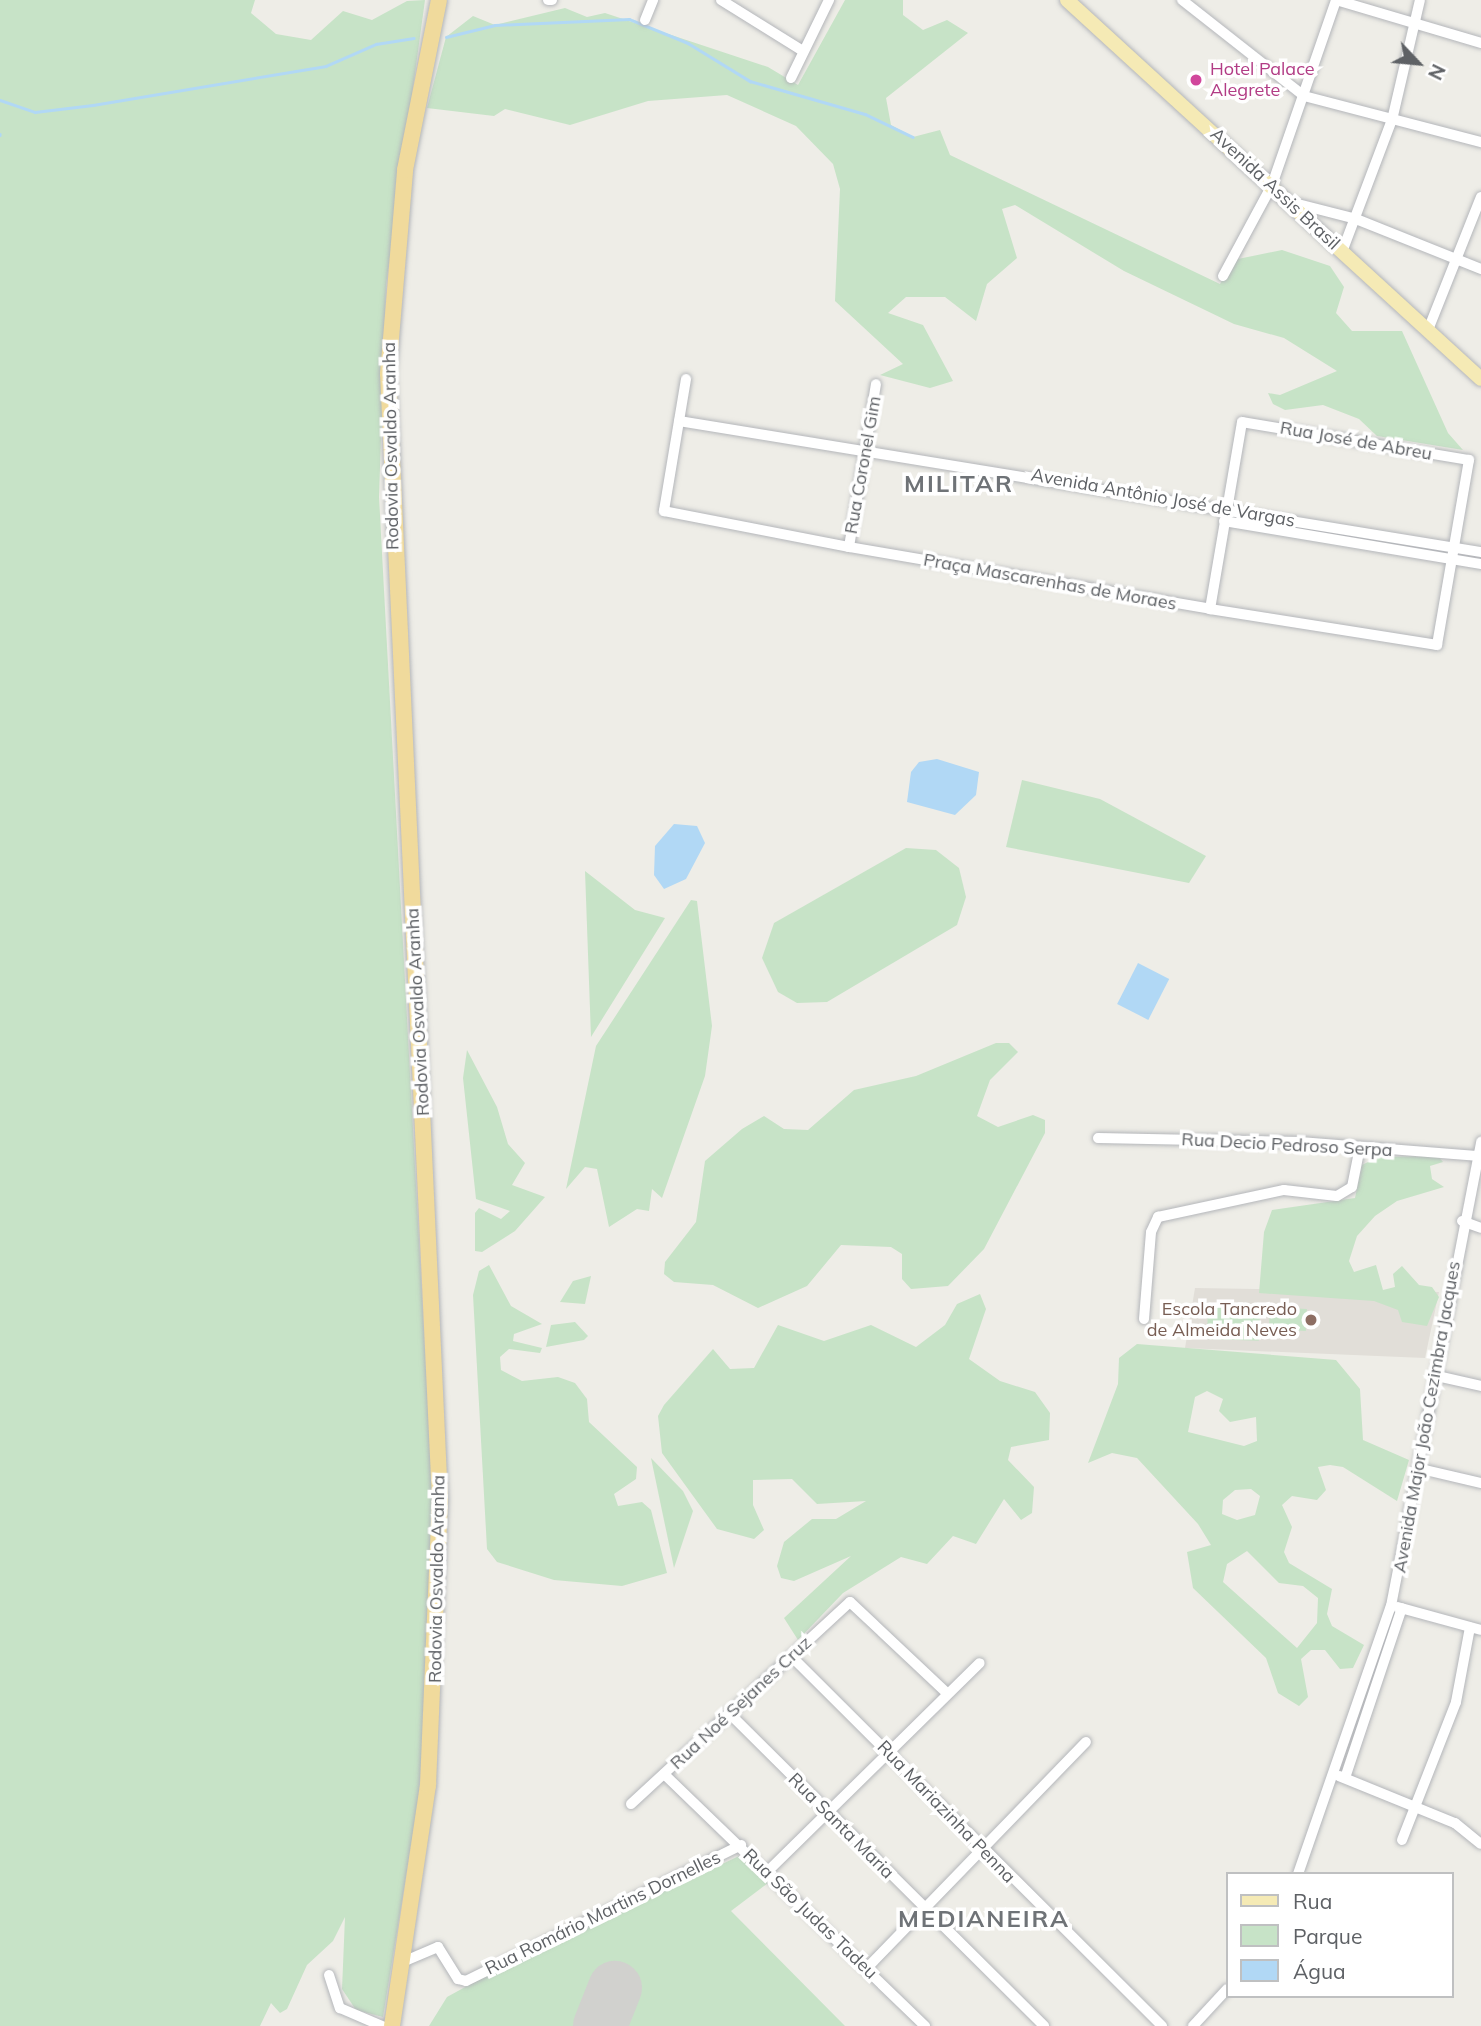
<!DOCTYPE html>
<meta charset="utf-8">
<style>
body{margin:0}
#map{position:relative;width:1481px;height:2026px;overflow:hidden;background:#eeede7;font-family:Mulish,sans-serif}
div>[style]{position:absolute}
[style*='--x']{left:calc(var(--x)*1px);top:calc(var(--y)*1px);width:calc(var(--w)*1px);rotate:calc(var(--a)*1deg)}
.education>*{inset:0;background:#e1ded8}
.green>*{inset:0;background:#c7e3c7;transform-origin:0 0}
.water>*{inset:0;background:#b1d8f5;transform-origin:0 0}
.stream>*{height:2.5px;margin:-1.25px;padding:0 1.25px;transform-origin:1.25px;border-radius:1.25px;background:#b1d8f5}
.runway>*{height:54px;margin:-27px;padding:0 27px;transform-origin:27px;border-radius:27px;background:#d1d1ce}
.roads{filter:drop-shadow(0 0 2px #b4b6ba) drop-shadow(0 0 2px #b4b6ba)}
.minor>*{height:10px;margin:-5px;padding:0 5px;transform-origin:5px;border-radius:5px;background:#fff}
.major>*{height:14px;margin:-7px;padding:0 7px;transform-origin:7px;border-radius:7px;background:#f5eab5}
.highway>*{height:16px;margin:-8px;padding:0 8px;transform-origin:8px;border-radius:8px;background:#f0da9c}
.dots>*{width:19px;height:19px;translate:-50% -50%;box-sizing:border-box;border:4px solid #fff;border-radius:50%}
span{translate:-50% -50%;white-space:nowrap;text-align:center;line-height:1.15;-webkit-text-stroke:7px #fff;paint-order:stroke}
.hotel-label{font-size:18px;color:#b23c85}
.left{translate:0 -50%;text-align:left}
.street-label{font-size:18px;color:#5e6165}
.education-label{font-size:18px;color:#785e54}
.right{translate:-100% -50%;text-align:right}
.district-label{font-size:24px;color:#6f7377;font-weight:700;letter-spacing:2px}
.legend{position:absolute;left:1226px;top:1872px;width:228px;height:126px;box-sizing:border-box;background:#fff;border:2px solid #bfc0c1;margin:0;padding:9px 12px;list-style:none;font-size:21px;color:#5e6165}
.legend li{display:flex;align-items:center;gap:14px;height:35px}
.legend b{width:35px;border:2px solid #bfc0c1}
.north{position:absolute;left:1383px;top:28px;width:70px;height:70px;-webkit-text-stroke:5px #fff;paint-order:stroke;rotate:116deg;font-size:19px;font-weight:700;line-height:28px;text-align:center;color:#5e6165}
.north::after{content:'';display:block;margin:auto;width:24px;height:32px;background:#5e6165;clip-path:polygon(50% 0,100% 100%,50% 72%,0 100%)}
</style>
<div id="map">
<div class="education">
<i style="clip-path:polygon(1195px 1288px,1439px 1292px,1425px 1358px,1185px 1348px)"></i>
</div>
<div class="green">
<i style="clip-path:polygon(0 0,255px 0,251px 13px,276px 34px,311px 40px,343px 11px,372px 20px,407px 1px,425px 0,386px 285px,379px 497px,432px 1483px,430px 1653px,418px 1803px,383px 2017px,356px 2010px,342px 1989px,345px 1917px,333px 1941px,307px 1965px,287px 2009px,280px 2013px,271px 2003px,260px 2026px,0 2026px)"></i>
<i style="clip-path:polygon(845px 0,903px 0,903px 15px,923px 30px,947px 20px,968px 33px,886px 98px,891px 125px,913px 137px,940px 130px,950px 155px,1220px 284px,1233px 260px,1282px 250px,1330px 266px,1344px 287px,1336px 313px,1352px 331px,1402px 331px,1448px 433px,1463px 450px,1377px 436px,1359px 419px,1323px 405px,1285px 410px,1273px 404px,1268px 393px,1280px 395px,1337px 371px,1284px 338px,1234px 324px,1124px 271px,1015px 205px,1002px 209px,1017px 258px,987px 284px,976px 321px,945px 297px,906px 297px,888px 313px,923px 325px,953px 381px,930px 388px,880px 375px,903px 364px,835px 301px,840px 189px,833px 164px,796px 126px,727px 95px,648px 101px,570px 125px,505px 109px,494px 116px,427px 108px,446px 37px,473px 16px,495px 25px,565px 8px,587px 17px,605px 13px,768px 67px,798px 85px)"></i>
<i style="clip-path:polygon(1022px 780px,1100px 799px,1206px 856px,1189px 883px,1006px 847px)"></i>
<i style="clip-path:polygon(906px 848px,936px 850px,959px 868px,966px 897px,957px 925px,827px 1002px,797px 1003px,778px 992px,762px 958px,774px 923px)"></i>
<i style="clip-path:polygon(585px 871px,635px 910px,665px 918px,591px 1037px)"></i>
<i style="clip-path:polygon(691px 900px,697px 901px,712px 1026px,705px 1076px,662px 1198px,652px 1189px,649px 1211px,637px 1209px,609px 1227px,597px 1169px,585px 1167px,566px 1189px,596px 1046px)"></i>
<i style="clip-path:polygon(996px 1043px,1009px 1043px,1018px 1052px,990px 1080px,977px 1116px,998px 1127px,1033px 1115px,1045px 1120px,1045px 1133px,984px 1249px,948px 1286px,911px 1289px,902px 1279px,902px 1254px,891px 1247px,841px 1245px,807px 1286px,758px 1308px,713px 1285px,674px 1282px,664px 1274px,665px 1262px,696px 1222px,705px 1161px,742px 1129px,764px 1116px,784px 1129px,808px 1130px,854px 1090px,916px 1076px)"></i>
<i style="clip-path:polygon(467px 1050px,497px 1107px,508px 1144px,525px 1163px,512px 1185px,545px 1197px,515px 1231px,482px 1252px,475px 1251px,475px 1213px,479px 1208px,501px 1219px,510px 1211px,476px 1199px,463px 1078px)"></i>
<i style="clip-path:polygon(1438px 1156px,1443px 1162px,1430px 1166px,1432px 1179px,1444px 1187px,1397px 1201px,1375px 1216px,1357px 1236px,1349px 1261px,1354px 1272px,1376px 1265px,1383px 1290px,1395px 1287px,1393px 1274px,1402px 1266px,1419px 1285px,1432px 1287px,1439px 1297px,1427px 1326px,1402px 1322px,1398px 1310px,1374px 1301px,1259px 1293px,1264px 1232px,1272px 1210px,1355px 1198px,1362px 1165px,1378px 1157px)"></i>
<i style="clip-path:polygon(489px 1265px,511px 1306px,542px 1324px,514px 1334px,513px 1341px,542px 1348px,540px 1353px,509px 1349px,500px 1357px,501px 1370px,522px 1381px,558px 1377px,575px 1383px,587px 1399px,589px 1422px,637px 1467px,636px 1479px,614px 1494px,618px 1506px,642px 1502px,651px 1510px,667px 1573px,622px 1586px,554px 1580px,497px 1562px,487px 1549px,473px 1295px,479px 1271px)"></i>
<i style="clip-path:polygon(591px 1276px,585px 1304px,560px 1302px,573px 1281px)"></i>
<i style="clip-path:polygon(980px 1294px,986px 1309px,969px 1359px,1000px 1381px,1035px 1392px,1050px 1413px,1049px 1440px,1011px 1447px,1008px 1460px,1034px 1487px,1032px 1513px,1021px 1520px,1004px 1499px,976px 1544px,953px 1536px,927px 1564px,901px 1557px,843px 1593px,798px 1640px,784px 1618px,851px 1556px,794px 1581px,781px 1578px,777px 1566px,784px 1542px,812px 1519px,836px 1519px,866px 1501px,817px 1504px,792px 1479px,753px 1480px,753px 1505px,764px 1530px,754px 1539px,717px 1529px,662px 1453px,658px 1416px,664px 1405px,713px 1349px,730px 1369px,754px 1368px,778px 1325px,824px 1341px,871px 1325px,916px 1347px,945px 1325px,957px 1304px)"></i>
<i style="left:1208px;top:1307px;width:52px;height:32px;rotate:2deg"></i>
<i style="left:1270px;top:1307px;width:37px;height:22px;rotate:3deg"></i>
<i style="clip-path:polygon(575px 1322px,588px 1336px,584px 1340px,546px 1347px,551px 1325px)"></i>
<i style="clip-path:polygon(evenodd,1137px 1344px,1336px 1360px,1360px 1389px,1363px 1440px,1409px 1460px,1397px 1501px,1343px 1467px,1330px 1465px,1318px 1467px,1326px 1490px,1317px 1500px,1292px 1496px,1282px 1505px,1292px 1527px,1284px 1552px,1289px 1563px,1332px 1589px,1327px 1614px,1332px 1626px,1364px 1645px,1353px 1668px,1340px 1669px,1325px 1650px,1311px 1650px,1301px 1659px,1308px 1697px,1299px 1706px,1278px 1693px,1266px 1658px,1193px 1588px,1187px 1552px,1211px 1545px,1198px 1524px,1137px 1458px,1112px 1453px,1088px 1463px,1118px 1384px,1119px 1358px,1137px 1344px,1207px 1391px,1223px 1399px,1219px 1411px,1230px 1422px,1256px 1417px,1257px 1441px,1244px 1446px,1188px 1432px,1195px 1397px,1207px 1391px,1137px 1344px,1251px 1489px,1260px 1496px,1255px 1515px,1237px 1520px,1222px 1514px,1223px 1500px,1235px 1490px,1251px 1489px,1137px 1344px,1247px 1551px,1279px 1583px,1303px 1586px,1318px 1598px,1317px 1623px,1297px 1648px,1223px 1582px,1227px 1564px,1247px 1551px)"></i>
<i style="clip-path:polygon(651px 1458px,683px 1491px,693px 1511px,674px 1568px)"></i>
<i style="clip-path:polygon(739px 1856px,768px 1883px,731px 1911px,845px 2026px,429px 2026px,447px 1997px,478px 1980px)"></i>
</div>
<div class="water">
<i style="clip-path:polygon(937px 759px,979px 772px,976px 795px,955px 815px,907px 802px,911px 772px,919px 762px)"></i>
<i style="clip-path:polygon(674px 824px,697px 826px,705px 843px,686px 879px,664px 889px,654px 875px,655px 846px)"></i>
<i style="left:1138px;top:963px;width:35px;height:46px;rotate:27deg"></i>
</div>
<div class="stream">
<i style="--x:446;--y:37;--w:50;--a:-13.8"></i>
<i style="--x:495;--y:25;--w:134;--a:-2.6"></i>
<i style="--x:629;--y:19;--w:64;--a:22.1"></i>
<i style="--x:688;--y:43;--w:73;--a:31.5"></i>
<i style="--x:750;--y:81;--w:120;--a:16"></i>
<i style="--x:865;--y:114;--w:53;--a:25.6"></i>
<i style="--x:0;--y:100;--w:37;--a:19"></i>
<i style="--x:35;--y:112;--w:58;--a:-6.9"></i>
<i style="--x:93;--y:105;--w:236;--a:-9.5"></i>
<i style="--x:326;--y:66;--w:55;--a:-23.7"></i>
<i style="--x:376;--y:44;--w:38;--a:-9"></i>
<i style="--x:0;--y:134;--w:1;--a:90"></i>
</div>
<div class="runway">
<i style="--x:600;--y:2026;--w:41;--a:-68.5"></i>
</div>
<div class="roads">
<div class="minor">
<i style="--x:548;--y:0;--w:4;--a:0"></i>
<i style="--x:721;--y:0;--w:97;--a:31.9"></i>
<i style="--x:1182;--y:0;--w:155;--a:38.2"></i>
<i style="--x:1304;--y:96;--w:183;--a:14.6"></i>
<i style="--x:1336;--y:0;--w:151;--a:16.5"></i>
<i style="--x:645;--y:20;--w:22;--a:-68"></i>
<i style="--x:791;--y:78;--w:87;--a:-64"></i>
<i style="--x:1290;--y:202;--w:68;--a:14.4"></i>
<i style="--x:1356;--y:219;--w:135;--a:21.8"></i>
<i style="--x:1342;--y:252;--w:141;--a:-69.3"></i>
<i style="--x:1392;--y:120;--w:123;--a:-76.9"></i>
<i style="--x:1223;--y:276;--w:103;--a:-61.7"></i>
<i style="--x:1272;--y:185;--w:196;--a:-70.9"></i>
<i style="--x:1428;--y:330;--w:143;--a:-68.3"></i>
<i style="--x:686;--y:379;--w:134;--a:99.5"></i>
<i style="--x:664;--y:511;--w:188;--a:11"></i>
<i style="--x:849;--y:547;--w:366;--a:9.7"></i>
<i style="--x:1210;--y:609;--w:230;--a:9"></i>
<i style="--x:1437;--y:645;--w:188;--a:-80.2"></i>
<i style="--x:1469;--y:460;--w:230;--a:-170.5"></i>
<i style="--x:1242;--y:422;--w:190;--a:99.7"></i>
<i style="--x:679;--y:421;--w:813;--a:9.28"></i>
<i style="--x:1224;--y:521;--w:261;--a:9.5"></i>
<i style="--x:849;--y:547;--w:165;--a:-80.6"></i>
<i style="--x:1098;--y:1138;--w:202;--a:1.1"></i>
<i style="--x:1300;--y:1142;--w:177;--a:4.5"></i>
<i style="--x:1462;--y:1221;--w:20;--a:20"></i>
<i style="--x:1144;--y:1319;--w:87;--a:-85.4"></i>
<i style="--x:1151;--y:1232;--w:17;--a:-65"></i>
<i style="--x:1158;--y:1217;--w:129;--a:-12.1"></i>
<i style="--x:1284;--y:1190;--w:53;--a:6.5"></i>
<i style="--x:1337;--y:1196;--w:17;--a:-31"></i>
<i style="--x:1352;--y:1187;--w:41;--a:-78.7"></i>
<i style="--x:1437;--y:1376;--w:45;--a:12.8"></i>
<i style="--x:1421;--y:1469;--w:62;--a:13.1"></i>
<i style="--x:1397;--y:1607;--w:87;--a:15.3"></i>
<i style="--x:791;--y:1656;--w:524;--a:44.92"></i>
<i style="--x:729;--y:1713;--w:444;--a:44.8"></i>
<i style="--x:664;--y:1774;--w:363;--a:44"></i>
<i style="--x:1339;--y:1776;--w:125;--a:22.1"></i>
<i style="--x:1455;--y:1823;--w:33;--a:39"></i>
<i style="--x:1345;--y:1778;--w:179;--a:-71.5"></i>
<i style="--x:631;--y:1804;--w:298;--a:-42.7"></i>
<i style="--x:850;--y:1602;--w:133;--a:43.2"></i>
<i style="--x:1402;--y:1840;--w:148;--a:-68.6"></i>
<i style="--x:1456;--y:1702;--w:76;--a:-79.4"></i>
<i style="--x:767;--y:1872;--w:298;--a:-44.5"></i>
<i style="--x:1298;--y:1874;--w:284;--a:-70.9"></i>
<i style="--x:1391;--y:1606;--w:473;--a:-79"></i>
<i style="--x:405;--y:1961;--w:36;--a:-23"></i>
<i style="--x:438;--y:1947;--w:38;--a:58"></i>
<i style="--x:458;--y:1979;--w:8;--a:14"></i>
<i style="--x:466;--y:1981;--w:307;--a:-26.3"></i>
<i style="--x:866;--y:1969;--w:316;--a:-45.9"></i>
<i style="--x:329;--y:1975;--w:35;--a:72"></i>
<i style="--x:340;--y:2008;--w:46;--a:23.2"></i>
<i style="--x:1193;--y:2026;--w:50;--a:-47.4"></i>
</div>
<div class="major">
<i style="--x:1067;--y:0;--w:561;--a:42.47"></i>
</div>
<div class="highway">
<i style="--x:392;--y:2026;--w:244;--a:-81.5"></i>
<i style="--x:428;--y:1785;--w:285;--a:-87.6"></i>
<i style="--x:440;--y:1500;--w:1127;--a:-92.64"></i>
<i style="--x:388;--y:374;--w:205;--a:-85.2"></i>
<i style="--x:405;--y:170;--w:173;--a:-78.7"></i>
</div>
</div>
<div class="dots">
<i style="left:1196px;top:80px;background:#d1479c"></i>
<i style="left:1311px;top:1320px;background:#8d6e63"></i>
</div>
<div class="hotel-label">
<span class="left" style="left:1210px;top:80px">Hotel Palace<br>Alegrete</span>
</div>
<div class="street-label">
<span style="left:1275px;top:189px;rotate:43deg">Avenida Assis Brasil</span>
<span style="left:1356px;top:441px;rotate:10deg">Rua José de Abreu</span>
<span style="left:391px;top:446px;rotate:-91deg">Rodovia Osvaldo Aranha</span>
<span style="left:863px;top:465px;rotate:-80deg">Rua Coronel Gim</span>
<span style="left:1163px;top:498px;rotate:10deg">Avenida Antônio José de Vargas</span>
<span style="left:1050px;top:582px;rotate:10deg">Praça Mascarenhas de Moraes</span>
<span style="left:418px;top:1012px;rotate:-93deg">Rodovia Osvaldo Aranha</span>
<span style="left:1287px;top:1145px;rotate:3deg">Rua Decio Pedroso Serpa</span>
<span style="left:1427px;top:1417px;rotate:-80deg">Avenida Major João Cezimbra Jacques</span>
<span style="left:437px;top:1579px;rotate:-89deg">Rodovia Osvaldo Aranha</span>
<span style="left:741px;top:1703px;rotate:-43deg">Rua Noé Sejanes Cruz</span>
<span style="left:946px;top:1812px;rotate:46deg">Rua Mariazinha Penna</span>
<span style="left:841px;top:1826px;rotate:45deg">Rua Santa Maria</span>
<span style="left:603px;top:1913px;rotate:-26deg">Rua Romário Martins Dornelles</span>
<span style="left:810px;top:1914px;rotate:44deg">Rua São Judas Tadeu</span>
</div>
<div class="education-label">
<span class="right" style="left:1297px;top:1320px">Escola Tancredo<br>de Almeida Neves</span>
</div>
<div class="district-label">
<span style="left:959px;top:484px">MILITAR</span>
<span style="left:984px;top:1919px">MEDIANEIRA</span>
</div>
<ul class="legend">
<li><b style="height:9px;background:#f5eab5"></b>Rua</li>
<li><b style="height:19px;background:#c7e3c7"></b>Parque</li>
<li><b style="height:19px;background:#b1d8f5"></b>Água</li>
</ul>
<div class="north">N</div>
</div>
